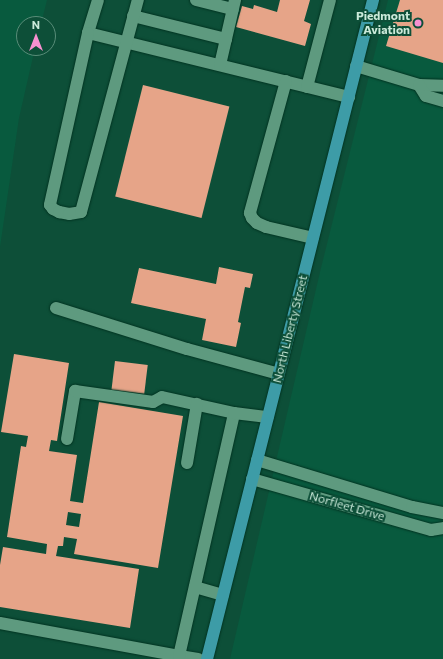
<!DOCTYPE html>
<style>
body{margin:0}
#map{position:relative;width:443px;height:659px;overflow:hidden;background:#0d4f38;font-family:Commissioner,sans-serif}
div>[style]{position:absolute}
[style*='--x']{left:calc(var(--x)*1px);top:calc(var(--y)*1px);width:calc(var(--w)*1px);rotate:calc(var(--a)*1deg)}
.built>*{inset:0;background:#085a3e}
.building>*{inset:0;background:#e6a488;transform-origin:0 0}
.roads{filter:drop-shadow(0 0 1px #003321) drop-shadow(0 0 1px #003321)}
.minor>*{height:12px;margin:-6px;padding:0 6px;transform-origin:6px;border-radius:6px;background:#5e9a7f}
.major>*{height:12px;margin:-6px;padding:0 6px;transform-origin:6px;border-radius:6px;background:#3d9ca7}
.dots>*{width:11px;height:11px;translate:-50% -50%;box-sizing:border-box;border:2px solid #0d4f38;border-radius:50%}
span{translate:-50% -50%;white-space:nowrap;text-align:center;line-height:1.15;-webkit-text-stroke:4px #0d4f38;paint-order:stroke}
.poi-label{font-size:12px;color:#cbeada;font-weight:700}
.right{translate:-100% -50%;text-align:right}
.street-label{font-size:12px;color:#cbeada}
.north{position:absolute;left:16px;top:16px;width:40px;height:40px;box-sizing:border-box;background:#0d4f38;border:1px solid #598d79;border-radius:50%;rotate:0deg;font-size:11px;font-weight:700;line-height:16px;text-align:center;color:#cbeada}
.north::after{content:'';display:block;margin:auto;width:14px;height:18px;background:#f690cf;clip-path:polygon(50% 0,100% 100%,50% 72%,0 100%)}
</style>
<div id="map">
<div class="built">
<i style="clip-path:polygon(0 0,47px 0,41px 24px,24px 24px,24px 48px,35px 48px,19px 118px,0 247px)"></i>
<i style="clip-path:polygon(388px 0,443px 0,443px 659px,230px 659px,320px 272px)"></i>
</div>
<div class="building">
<i style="clip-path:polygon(280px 0,310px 0,304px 21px,311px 24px,305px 46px,236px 27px,242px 6px,253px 9px,254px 5px,277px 12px)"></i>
<i style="clip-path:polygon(400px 0,443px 0,443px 63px,386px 46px)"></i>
<i style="left:143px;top:85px;width:89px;height:115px;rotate:14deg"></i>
<i style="clip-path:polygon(219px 267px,253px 274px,250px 288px,245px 287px,238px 322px,241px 323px,236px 347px,202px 340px,206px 319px,131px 303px,139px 268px,216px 284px)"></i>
<i style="clip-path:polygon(evenodd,14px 354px,69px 363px,57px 441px,51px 440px,49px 451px,77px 455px,70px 501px,83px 503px,99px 402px,183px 416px,158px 568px,74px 554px,77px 539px,64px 537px,63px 546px,58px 546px,56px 556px,139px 569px,130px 628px,0 607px,0 565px,3px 547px,46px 554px,47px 544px,7px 537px,21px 446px,26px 447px,28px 436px,1px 432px,14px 354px,68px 512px,81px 514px,79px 527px,66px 525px,68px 512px)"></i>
<i style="left:115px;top:361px;width:33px;height:29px;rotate:7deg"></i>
</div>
<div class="roads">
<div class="minor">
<i style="--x:98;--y:0;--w:34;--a:107"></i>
<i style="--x:88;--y:33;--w:269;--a:13.8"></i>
<i style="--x:196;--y:0;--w:38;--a:14"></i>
<i style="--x:133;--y:16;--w:96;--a:13.9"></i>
<i style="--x:88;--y:33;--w:176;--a:102.5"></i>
<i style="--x:50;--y:205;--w:5;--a:53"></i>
<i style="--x:53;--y:209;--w:7;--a:27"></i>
<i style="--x:59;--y:212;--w:10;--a:11"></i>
<i style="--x:69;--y:214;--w:12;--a:-9"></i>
<i style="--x:81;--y:212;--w:220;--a:-75"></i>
<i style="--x:220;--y:65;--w:67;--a:-77"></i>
<i style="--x:356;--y:66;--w:66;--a:16.8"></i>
<i style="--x:419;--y:85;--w:24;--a:2"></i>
<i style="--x:286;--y:81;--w:137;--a:105.3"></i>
<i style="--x:250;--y:213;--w:5;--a:68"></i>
<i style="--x:252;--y:218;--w:7;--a:45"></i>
<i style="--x:257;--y:223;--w:10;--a:24"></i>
<i style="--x:266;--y:227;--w:48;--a:13.2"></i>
<i style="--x:419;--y:85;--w:13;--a:58"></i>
<i style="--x:426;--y:96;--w:18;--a:16"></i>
<i style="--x:307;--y:87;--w:90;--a:-75.2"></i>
<i style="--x:56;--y:308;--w:137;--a:17.4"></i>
<i style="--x:187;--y:349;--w:95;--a:15.2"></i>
<i style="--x:67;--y:439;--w:49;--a:-80.5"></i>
<i style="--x:75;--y:391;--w:79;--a:8"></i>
<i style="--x:153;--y:402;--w:10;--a:-29"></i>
<i style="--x:162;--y:397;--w:74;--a:12.5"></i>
<i style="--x:257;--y:460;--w:162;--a:16.9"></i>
<i style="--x:412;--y:507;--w:32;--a:11"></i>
<i style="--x:187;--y:463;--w:60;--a:-80.4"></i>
<i style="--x:252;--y:479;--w:186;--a:15.9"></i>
<i style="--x:431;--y:530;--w:12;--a:-9"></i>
<i style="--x:195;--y:587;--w:29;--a:16"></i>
<i style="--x:0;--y:623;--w:182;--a:10.4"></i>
<i style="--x:198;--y:659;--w:19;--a:-171"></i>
<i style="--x:179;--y:656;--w:249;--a:-77.2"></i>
<i style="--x:234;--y:413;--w:34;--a:7"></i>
</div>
<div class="major">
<i style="--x:207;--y:659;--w:680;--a:-75.86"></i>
</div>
</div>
<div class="dots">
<i style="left:418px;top:23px;background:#f690cf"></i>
</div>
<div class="poi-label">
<span class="right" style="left:410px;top:23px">Piedmont<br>Aviation</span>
</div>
<div class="street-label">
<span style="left:290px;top:329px;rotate:-76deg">North Liberty Street</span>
<span style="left:347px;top:506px;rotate:16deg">Norfleet Drive</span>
</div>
<div class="north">N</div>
</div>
